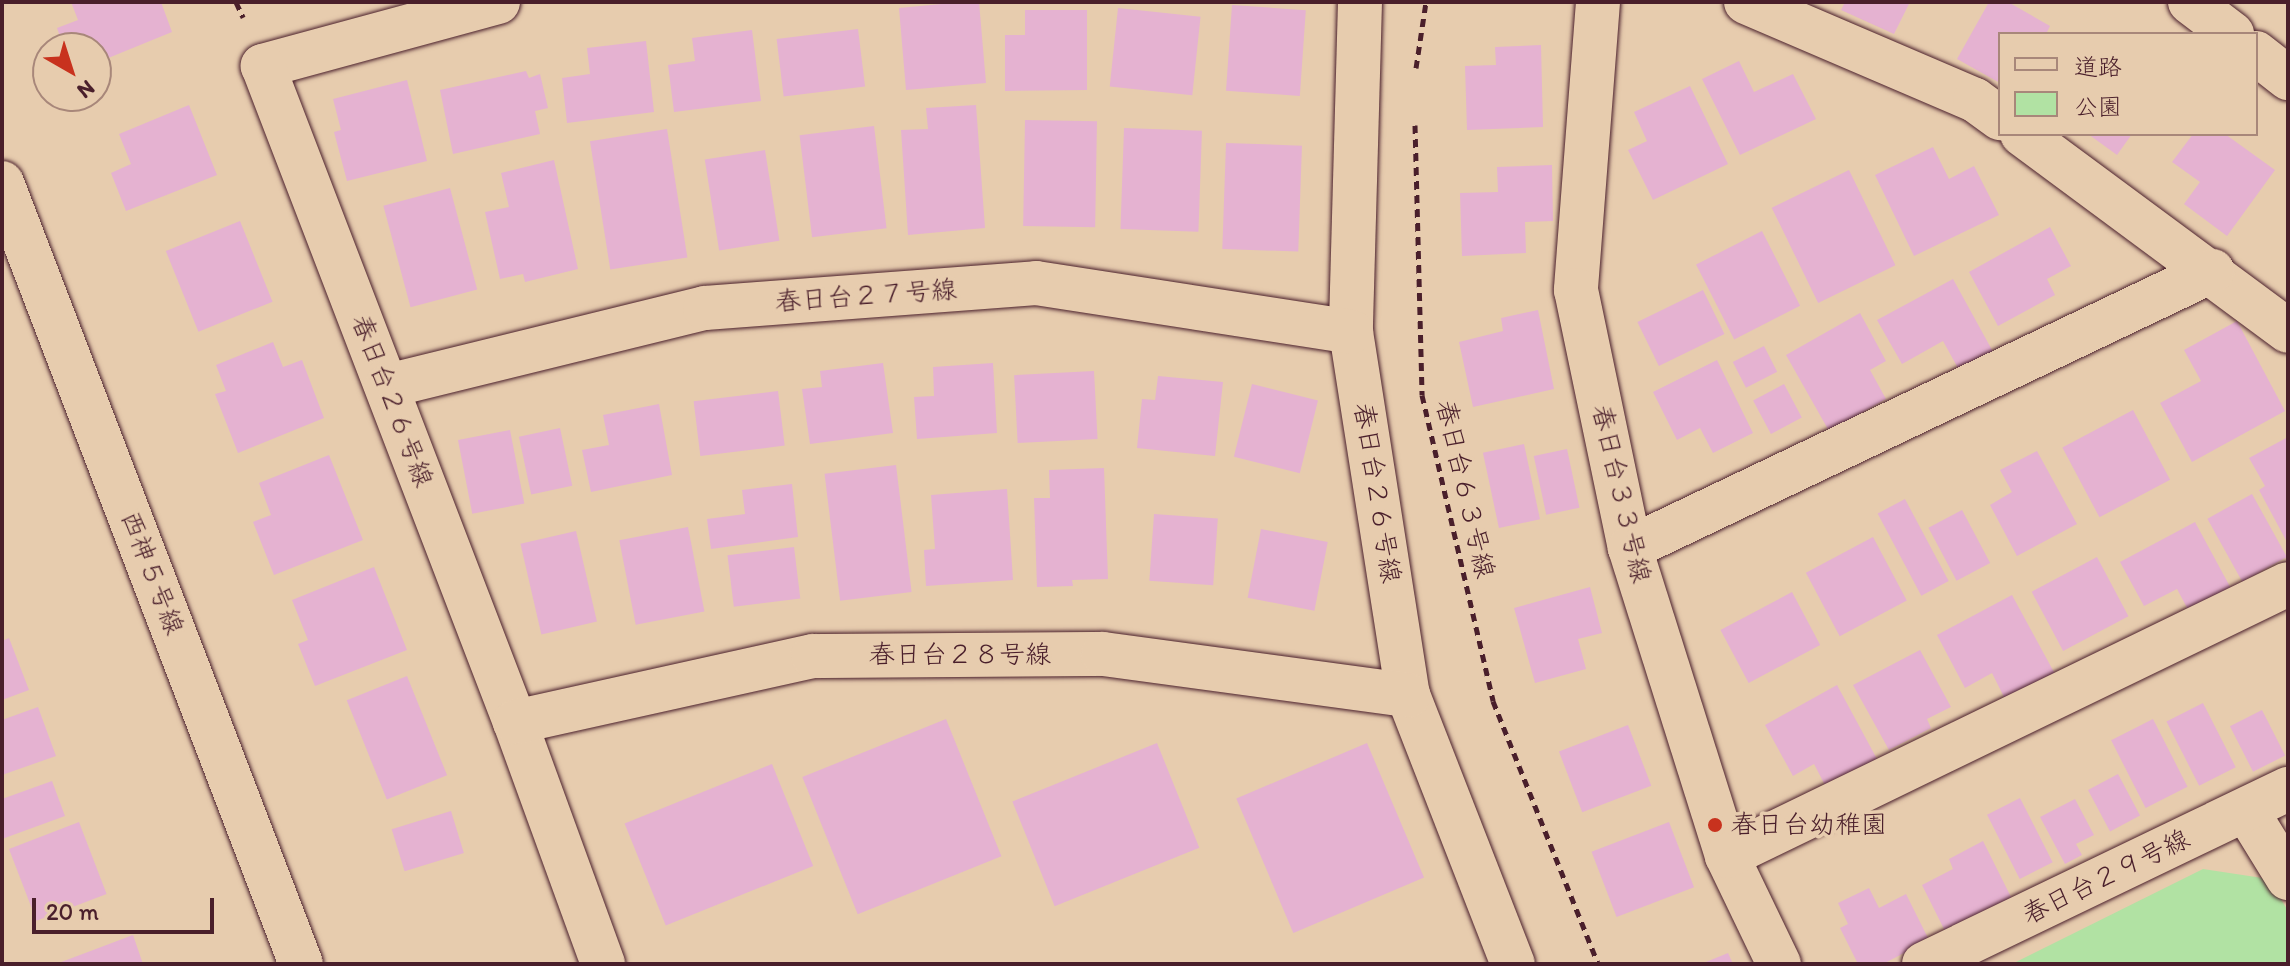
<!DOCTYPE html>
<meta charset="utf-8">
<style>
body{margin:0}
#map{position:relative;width:2290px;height:966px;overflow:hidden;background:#e7ccae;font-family:Itim,"Klee One",sans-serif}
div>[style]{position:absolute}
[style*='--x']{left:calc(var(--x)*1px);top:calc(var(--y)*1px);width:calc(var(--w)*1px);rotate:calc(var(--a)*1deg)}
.green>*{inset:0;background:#b1e2a3}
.building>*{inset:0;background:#e5b2d1;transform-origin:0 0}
.path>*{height:5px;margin-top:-2.5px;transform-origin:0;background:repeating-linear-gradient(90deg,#4a1f2b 0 8px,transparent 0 14px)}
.roads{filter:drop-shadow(0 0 2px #4a1f2b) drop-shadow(0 0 2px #4a1f2b)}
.street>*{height:44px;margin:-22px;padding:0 22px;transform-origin:22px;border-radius:22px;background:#e7ccae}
.secondary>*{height:44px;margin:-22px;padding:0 22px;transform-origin:22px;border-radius:22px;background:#e7ccae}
.dots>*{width:22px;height:22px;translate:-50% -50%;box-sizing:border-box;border:4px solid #e7ccae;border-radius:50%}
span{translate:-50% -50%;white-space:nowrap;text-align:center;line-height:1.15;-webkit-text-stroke:7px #e7ccae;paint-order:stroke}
.street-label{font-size:26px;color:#4a1f2b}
.poi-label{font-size:26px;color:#4a1f2b}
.left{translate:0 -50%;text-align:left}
.frame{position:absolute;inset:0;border:4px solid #4a1f2b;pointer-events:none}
.legend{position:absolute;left:1998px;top:32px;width:260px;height:104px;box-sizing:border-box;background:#e7ccae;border:2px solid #a8877a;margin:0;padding:10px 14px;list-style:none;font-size:24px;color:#4a1f2b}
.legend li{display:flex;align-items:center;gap:16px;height:40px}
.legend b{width:40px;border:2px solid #a8877a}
.north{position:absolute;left:32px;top:32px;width:80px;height:80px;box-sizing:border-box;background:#e7ccae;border:2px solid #a8877a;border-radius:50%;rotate:141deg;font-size:22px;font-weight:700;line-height:32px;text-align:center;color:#4a1f2b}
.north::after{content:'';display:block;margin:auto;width:28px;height:36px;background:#c8321e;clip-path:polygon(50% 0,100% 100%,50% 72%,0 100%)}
.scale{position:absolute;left:32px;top:898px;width:182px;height:36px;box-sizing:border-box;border:4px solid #4a1f2b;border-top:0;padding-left:10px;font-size:24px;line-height:28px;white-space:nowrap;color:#4a1f2b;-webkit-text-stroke:6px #e7ccae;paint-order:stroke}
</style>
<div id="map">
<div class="green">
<i style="clip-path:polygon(2203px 869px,2269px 879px,2288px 911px,2288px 964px,2012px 964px)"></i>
</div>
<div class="building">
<i style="clip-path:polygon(71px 2px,161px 2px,172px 32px,96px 63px,96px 48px,64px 48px,57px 28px,78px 20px)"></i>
<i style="clip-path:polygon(963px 2px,979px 2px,986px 83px,906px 90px,899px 8px)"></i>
<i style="clip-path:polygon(1845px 2px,1910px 2px,1894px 34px,1841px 10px)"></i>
<i style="clip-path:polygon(1989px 2px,2008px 2px,2050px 26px,2046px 34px,2000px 34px,2000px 83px,1957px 59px)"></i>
<i style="left:1232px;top:5px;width:74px;height:86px;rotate:4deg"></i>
<i style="left:1118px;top:8px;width:83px;height:79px;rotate:6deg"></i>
<i style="clip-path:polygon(1025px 10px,1087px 10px,1087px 90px,1005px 91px,1005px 35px,1025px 35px)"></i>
<i style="left:858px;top:29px;width:58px;height:82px;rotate:83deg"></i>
<i style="clip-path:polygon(752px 30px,761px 101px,674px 112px,668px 65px,695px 61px,692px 38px)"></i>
<i style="clip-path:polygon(646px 41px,654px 112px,567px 123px,562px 78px,590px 74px,587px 48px)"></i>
<i style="clip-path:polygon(1541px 45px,1543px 127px,1467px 130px,1465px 66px,1496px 65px,1495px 47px)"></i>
<i style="clip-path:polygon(1739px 61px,1754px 92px,1793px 74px,1816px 119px,1740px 155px,1702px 79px)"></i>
<i style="clip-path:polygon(526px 71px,529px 78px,540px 74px,548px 108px,535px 111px,540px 134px,453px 154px,440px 90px)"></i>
<i style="clip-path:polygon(407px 80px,427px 161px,347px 181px,334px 132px,341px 130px,333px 99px)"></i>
<i style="clip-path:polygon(1690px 86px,1728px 164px,1653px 200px,1628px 150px,1647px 141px,1634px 112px)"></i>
<i style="clip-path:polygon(189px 105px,217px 175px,126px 211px,111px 173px,131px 164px,119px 134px)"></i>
<i style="clip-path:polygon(976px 105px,985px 228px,908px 235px,901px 130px,928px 129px,926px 108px)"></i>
<i style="left:1025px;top:120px;width:72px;height:106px;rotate:1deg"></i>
<i style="left:874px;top:126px;width:103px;height:75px;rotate:83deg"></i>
<i style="left:1124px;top:128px;width:78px;height:101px;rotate:2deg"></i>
<i style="left:667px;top:129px;width:130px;height:78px;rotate:81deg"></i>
<i style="clip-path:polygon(2088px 134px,2132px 134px,2117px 155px)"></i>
<i style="clip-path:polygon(2193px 134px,2225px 134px,2275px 170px,2227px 236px,2184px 204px,2200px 182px,2172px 162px)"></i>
<i style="left:1226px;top:143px;width:76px;height:106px;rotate:2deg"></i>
<i style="clip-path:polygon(1933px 147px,1949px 179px,1974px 166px,1999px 215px,1914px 256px,1875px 175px)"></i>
<i style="left:765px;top:150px;width:92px;height:61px;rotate:81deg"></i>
<i style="clip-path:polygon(554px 160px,578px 269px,525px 282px,523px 274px,500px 279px,485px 212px,509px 207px,501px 173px)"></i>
<i style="clip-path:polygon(1552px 165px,1553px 221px,1525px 222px,1526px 253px,1462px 256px,1460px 193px,1498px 192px,1497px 167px)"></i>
<i style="left:1849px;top:170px;width:106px;height:86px;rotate:64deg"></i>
<i style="left:450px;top:188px;width:105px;height:69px;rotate:75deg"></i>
<i style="left:240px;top:221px;width:87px;height:80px;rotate:68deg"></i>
<i style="clip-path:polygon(2050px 227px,2071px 266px,2047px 279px,2055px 295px,1998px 326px,1969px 272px)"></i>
<i style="left:1762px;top:231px;width:84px;height:74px;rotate:63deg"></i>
<i style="clip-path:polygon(1953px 279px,1997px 359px,1964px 379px,1943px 341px,1902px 364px,1877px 320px)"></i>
<i style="left:1703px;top:290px;width:49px;height:73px;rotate:64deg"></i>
<i style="clip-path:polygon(1538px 310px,1554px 389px,1473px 407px,1459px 342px,1503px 331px,1501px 318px)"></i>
<i style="clip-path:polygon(1860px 313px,1886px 361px,1870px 370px,1886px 399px,1829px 431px,1786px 355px)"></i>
<i style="clip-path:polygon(2237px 321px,2285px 411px,2192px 462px,2160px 403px,2201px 381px,2184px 350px)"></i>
<i style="clip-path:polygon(273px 342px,283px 367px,302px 360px,324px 418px,238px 453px,215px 394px,226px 391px,216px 365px)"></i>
<i style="left:1764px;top:346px;width:29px;height:35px;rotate:63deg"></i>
<i style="clip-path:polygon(1717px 360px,1753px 433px,1713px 453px,1700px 428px,1677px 440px,1653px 392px)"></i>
<i style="clip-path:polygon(883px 363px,893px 433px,810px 444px,802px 389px,822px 387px,820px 371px)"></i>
<i style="clip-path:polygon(993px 363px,997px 433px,917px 439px,914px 397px,934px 396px,933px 367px)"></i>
<i style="left:1094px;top:371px;width:68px;height:80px;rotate:87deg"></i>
<i style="clip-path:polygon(1158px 376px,1223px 382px,1215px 456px,1137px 448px,1142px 399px,1155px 400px)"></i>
<i style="left:1252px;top:384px;width:68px;height:75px;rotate:14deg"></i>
<i style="left:1784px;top:384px;width:38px;height:35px;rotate:62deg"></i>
<i style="left:778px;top:391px;width:55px;height:85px;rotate:83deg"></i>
<i style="clip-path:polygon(659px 404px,672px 475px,591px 492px,582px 450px,609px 445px,603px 415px)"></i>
<i style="left:2133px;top:410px;width:79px;height:80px;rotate:62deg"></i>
<i style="left:560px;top:428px;width:59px;height:42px;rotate:78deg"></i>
<i style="left:510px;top:430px;width:75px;height:53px;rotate:79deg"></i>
<i style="clip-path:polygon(2288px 437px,2288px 544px,2259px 490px,2265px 486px,2249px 458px)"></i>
<i style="left:1524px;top:444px;width:77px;height:42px;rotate:78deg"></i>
<i style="left:1567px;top:449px;width:60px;height:34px;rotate:78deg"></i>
<i style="clip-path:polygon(2037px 451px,2077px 524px,2017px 556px,1990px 505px,2012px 492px,2000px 470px)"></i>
<i style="clip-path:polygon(329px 455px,363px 540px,274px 575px,253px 522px,271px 515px,259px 483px)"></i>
<i style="left:896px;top:465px;width:128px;height:72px;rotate:83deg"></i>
<i style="clip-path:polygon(1104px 468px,1108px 579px,1072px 580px,1073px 586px,1037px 587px,1034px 498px,1050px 498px,1049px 470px)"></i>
<i style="clip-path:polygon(792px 484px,798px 537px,711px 549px,707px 519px,745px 514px,742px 490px)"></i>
<i style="clip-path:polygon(1007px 489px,1013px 580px,926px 586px,924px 550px,935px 549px,931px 495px)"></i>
<i style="left:2252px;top:494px;width:72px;height:51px;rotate:61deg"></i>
<i style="left:1905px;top:499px;width:93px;height:31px;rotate:62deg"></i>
<i style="left:1962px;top:510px;width:60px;height:38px;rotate:62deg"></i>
<i style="left:1154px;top:514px;width:64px;height:67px;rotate:4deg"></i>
<i style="clip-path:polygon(2195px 522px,2234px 594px,2192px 617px,2177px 589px,2144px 606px,2120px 562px)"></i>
<i style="left:688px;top:527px;width:86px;height:70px;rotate:79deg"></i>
<i style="left:1261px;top:529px;width:68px;height:70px;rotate:11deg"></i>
<i style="left:576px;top:531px;width:93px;height:57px;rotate:77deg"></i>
<i style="left:1873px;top:537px;width:72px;height:76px;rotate:62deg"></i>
<i style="left:794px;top:547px;width:52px;height:67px;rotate:83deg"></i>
<i style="left:2097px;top:557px;width:67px;height:74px;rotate:62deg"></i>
<i style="clip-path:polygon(374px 567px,407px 650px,315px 686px,298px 644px,308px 640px,292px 600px)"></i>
<i style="clip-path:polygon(1590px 587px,1602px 633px,1578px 639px,1586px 669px,1535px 683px,1514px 608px)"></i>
<i style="left:1792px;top:592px;width:60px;height:81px;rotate:62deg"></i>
<i style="clip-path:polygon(2012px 595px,2055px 674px,2006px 701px,1992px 673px,1965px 688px,1937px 635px)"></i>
<i style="clip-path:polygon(9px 638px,29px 690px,2px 700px,2px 641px)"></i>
<i style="clip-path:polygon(1920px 650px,1951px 707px,1927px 719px,1931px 728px,1889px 750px,1853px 685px)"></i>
<i style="left:407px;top:676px;width:107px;height:65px;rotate:68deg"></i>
<i style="clip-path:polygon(1837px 685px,1877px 759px,1826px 787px,1814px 764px,1793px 776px,1765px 725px)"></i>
<i style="left:2203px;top:703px;width:72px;height:41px;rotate:63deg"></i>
<i style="clip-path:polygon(38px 707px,56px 756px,2px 775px,2px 720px)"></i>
<i style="left:2262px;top:710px;width:51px;height:36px;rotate:63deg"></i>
<i style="left:946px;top:719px;width:148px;height:155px;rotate:68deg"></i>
<i style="left:2153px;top:719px;width:76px;height:47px;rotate:63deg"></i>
<i style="left:1628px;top:725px;width:65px;height:74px;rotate:69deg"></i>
<i style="left:1157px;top:743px;width:113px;height:156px;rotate:68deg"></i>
<i style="left:1367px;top:743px;width:146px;height:142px;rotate:67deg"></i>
<i style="left:772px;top:764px;width:110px;height:159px;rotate:68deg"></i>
<i style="left:2118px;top:774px;width:47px;height:34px;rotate:62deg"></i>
<i style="clip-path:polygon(52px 781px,65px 816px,2px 839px,2px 799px)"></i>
<i style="left:2020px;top:798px;width:72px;height:37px;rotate:63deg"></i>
<i style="clip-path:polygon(2075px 799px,2094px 835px,2076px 844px,2082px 855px,2065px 864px,2040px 817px)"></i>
<i style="left:451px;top:811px;width:44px;height:62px;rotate:73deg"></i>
<i style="left:79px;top:822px;width:77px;height:75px;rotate:69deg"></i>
<i style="left:1669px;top:822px;width:70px;height:83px;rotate:69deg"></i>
<i style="clip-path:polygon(1983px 841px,2012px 899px,1946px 933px,1922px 885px,1953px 869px,1949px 859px)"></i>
<i style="clip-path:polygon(1869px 888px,1879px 908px,1906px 894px,1929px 940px,1883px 964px,1858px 964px,1840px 928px,1848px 924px,1838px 903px)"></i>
<i style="clip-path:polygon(133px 935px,143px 964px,56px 964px)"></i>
<i style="clip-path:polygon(1728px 953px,1733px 964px,1701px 964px)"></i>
</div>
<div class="path">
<i style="--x:236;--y:2;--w:17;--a:65"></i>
<i style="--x:1416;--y:68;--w:67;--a:-81.4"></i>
<i style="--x:1415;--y:125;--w:270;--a:88.5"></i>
<i style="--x:1422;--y:395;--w:314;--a:76.9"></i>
<i style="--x:1493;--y:701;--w:283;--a:68.2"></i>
</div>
<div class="roads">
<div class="street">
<i style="--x:498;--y:2;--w:244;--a:164.8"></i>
<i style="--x:263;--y:66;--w:703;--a:68.99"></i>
<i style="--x:515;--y:722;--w:258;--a:70"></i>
<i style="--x:1360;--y:2;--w:330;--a:91.6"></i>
<i style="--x:1351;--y:332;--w:367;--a:81.1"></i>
<i style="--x:1408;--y:695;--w:289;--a:68.7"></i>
<i style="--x:1598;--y:2;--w:289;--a:94.4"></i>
<i style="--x:1576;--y:290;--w:264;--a:78.2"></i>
<i style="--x:1630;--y:548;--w:323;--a:72.5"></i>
<i style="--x:1727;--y:856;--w:120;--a:64.3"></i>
<i style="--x:1746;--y:2;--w:249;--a:23.2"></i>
<i style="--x:1975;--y:100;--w:31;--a:36"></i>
<i style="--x:2022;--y:134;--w:331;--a:36.5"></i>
<i style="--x:387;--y:386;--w:327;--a:-13.8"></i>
<i style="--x:705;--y:308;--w:332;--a:-4.3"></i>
<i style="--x:1036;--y:283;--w:319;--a:8.8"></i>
<i style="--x:1630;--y:548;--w:645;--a:-25.45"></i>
<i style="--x:515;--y:722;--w:305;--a:-12.5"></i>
<i style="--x:813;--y:656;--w:290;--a:-0.4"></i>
<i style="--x:1103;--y:654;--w:308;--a:7.7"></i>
<i style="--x:2246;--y:810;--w:80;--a:58.3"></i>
<i style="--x:1727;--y:856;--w:623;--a:-25.87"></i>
<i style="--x:1924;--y:964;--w:404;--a:-25.7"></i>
</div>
<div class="secondary">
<i style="--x:2190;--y:2;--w:53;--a:37.3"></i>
<i style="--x:2256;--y:53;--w:41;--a:38"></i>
<i style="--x:2;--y:183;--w:836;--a:69.05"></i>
</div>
</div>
<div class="dots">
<i style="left:1715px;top:825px;background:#c8321e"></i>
</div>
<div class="street-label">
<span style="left:866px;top:296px;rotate:-4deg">春日台２７号線</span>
<span style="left:392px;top:401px;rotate:69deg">春日台２６号線</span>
<span style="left:1465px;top:489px;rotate:77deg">春日台６３号線</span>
<span style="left:1377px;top:493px;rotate:81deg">春日台２６号線</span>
<span style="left:1621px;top:494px;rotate:77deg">春日台３３号線</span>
<span style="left:152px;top:573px;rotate:69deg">西神５号線</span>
<span style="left:960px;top:655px">春日台２８号線</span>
<span style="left:2106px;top:877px;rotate:-26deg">春日台２９号線</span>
</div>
<div class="poi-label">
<span class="left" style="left:1731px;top:825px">春日台幼稚園</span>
</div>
<div class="frame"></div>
<ul class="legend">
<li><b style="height:10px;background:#e7ccae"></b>道路</li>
<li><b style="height:22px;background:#b1e2a3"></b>公園</li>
</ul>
<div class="north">N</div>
<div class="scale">20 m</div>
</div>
